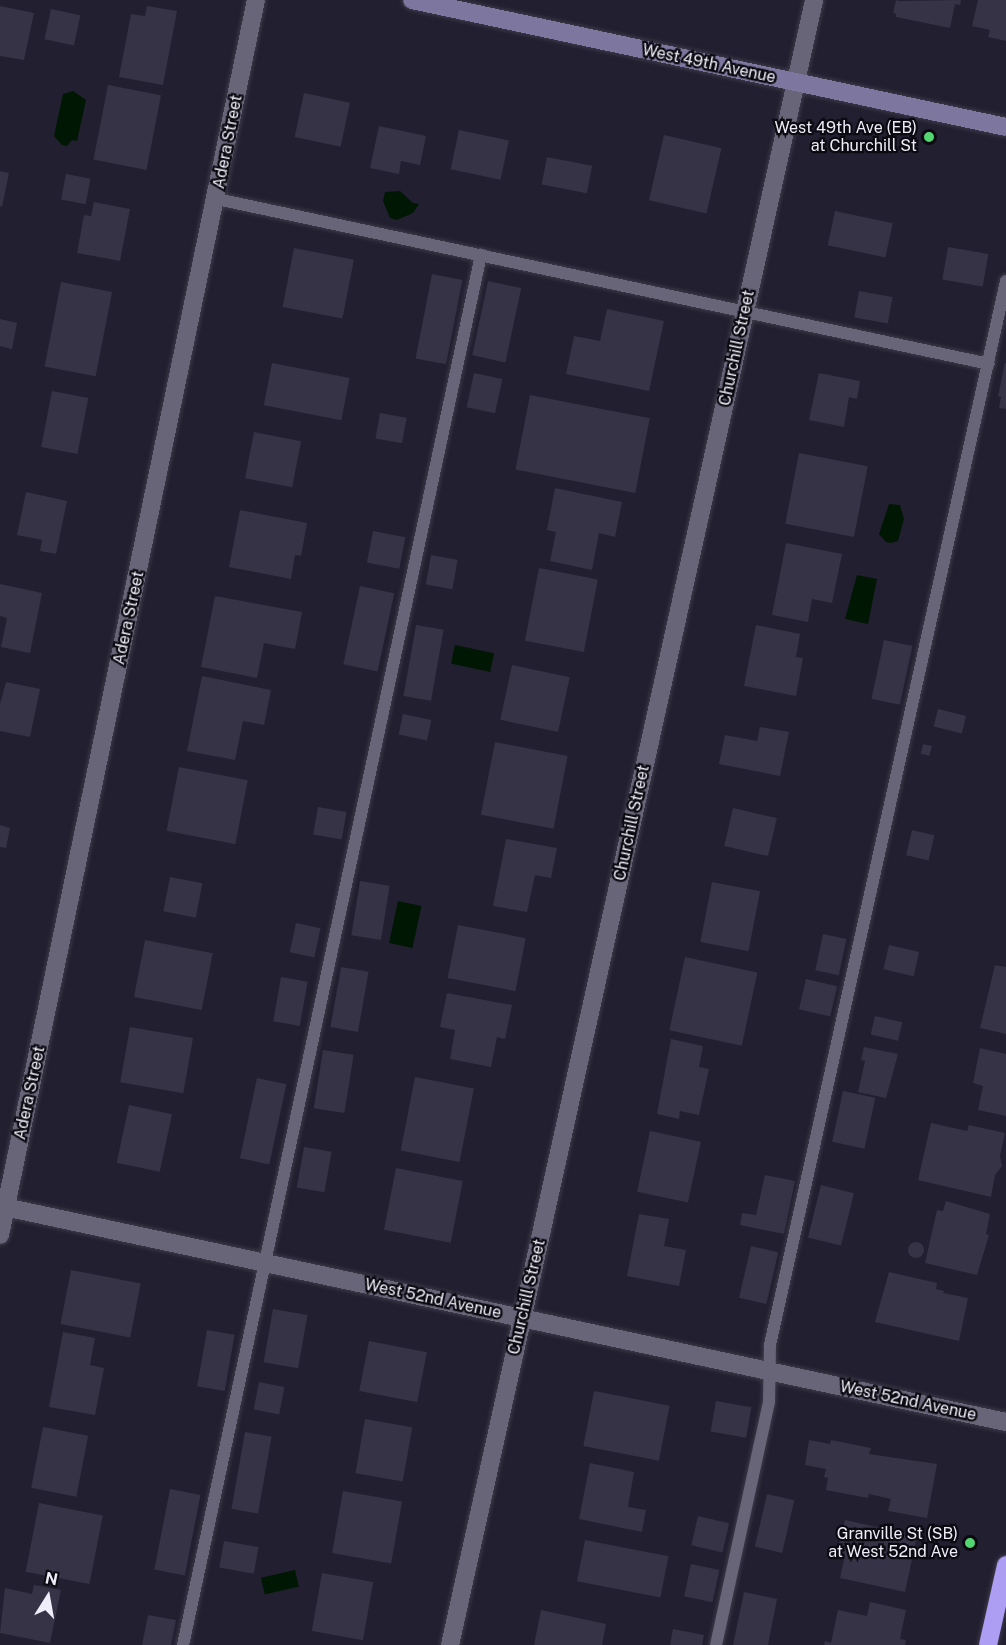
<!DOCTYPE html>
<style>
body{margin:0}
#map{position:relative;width:1006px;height:1645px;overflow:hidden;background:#221f30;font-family:"Public Sans",sans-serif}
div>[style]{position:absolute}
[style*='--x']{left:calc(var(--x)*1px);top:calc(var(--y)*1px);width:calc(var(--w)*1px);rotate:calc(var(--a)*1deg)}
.water>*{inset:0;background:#001803;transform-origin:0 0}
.building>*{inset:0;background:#353345;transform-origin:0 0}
.round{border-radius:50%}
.roads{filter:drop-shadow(0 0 2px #3d3b49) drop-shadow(0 0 2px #3d3b49)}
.lane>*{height:12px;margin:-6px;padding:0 6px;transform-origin:6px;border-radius:6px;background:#686579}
.street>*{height:18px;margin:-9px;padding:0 9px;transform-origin:9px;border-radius:9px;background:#686579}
.secondary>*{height:18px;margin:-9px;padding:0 9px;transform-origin:9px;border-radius:9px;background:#7d769e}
.highway>*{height:18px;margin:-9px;padding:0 9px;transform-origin:9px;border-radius:9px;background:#ad9ef3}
.dots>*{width:16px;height:16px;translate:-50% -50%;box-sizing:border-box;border:3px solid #0b0a11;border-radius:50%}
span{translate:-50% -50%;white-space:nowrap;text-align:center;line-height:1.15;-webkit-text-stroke:4.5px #0b0a11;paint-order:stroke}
.street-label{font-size:16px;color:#eeedf9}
.poi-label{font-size:16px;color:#eeedf9}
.right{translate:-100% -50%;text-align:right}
.north{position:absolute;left:18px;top:1567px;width:60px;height:60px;-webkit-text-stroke:4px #0b0a11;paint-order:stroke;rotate:11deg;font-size:16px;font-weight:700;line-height:24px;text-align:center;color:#eeedf9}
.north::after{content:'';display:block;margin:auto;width:21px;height:27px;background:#eeedf9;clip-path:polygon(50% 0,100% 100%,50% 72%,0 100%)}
</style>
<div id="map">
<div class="water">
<i style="clip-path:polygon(73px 91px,86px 100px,77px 141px,72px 140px,67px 146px,62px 145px,54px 136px,63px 94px)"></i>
<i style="clip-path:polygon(400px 191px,413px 203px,419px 204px,413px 213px,397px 220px,390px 218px,383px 201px,385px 192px)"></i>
<i style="clip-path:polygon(889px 504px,900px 505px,904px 519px,898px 541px,891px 543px,886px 542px,879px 534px)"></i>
<i style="clip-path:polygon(857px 575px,877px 579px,868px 624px,845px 619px)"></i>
<i style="left:455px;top:645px;width:40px;height:19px;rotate:12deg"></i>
<i style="left:398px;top:901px;width:24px;height:43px;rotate:12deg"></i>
<i style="left:295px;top:1570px;width:17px;height:35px;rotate:77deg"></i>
</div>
<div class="building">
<i style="clip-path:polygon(896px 0,899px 1px,961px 0,960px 5px,955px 4px,950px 28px,896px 17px,896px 14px,893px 13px)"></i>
<i style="clip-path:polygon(978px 0,1006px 0,1006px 41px,988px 37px,990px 30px,972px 26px)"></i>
<i style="clip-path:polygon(0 6px,34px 13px,24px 60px,0 56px)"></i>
<i style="clip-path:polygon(147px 6px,177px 11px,163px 85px,119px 77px,131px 14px,145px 16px)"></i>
<i style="left:51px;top:9px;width:30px;height:31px;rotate:12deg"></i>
<i style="left:108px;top:85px;width:54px;height:76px;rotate:11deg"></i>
<i style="left:304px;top:93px;width:47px;height:45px;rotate:12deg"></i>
<i style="clip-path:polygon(379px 126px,426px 136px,420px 165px,401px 161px,399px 174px,370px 168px)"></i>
<i style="left:459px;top:130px;width:51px;height:40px;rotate:12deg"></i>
<i style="left:664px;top:135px;width:59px;height:67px;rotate:13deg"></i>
<i style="left:547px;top:157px;width:46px;height:28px;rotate:11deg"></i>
<i style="clip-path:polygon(0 171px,9px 173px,2px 207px,0 206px)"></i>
<i style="left:66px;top:174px;width:25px;height:26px;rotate:11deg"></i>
<i style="clip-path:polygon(94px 202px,130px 209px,120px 261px,77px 253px,84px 215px,91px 216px)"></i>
<i style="left:835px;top:211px;width:59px;height:35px;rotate:12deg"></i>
<i style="left:948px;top:247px;width:41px;height:33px;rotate:10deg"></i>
<i style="left:294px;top:248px;width:61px;height:60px;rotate:11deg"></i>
<i style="left:432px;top:274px;width:31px;height:86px;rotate:11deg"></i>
<i style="left:488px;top:281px;width:34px;height:76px;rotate:12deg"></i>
<i style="left:61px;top:282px;width:52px;height:86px;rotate:11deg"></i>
<i style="left:859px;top:291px;width:34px;height:27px;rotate:10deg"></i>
<i style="clip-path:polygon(607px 309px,664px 321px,649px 391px,566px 374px,574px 336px,600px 341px)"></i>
<i style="clip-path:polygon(0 319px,17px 323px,12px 349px,0 346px)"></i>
<i style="left:272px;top:363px;width:79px;height:43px;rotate:11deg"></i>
<i style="clip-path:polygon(1005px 363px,1006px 363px,1006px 409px,999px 408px,1001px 397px,998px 396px)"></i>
<i style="left:474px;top:373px;width:29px;height:35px;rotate:12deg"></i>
<i style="clip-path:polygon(819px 373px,860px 381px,857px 399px,849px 397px,844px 427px,809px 420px)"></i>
<i style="left:52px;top:391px;width:37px;height:57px;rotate:11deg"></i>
<i style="left:530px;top:395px;width:122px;height:76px;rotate:11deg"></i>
<i style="left:380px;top:413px;width:27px;height:26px;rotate:10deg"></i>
<i style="left:254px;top:432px;width:48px;height:47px;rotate:11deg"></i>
<i style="left:799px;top:453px;width:70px;height:72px;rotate:11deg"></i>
<i style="clip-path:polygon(555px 488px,622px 502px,615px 537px,599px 533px,592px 570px,550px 561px,556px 532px,547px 530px)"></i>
<i style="clip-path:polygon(26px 492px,67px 501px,56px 554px,40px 551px,42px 540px,17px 535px)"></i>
<i style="clip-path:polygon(240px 510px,307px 523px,301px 556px,295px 555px,291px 579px,229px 567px)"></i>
<i style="left:373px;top:531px;width:33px;height:32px;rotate:11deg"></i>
<i style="clip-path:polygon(786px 543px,842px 554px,832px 603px,812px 599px,808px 622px,772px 615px)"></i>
<i style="left:431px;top:555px;width:27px;height:30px;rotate:10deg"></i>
<i style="left:539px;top:568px;width:60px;height:74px;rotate:11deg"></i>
<i style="clip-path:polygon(0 584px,42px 593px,30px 653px,1px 647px,7px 618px,0 616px)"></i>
<i style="left:360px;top:586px;width:35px;height:80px;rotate:12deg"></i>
<i style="clip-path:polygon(215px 596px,302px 612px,295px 649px,264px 643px,257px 678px,201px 667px)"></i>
<i style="left:416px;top:625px;width:28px;height:72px;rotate:10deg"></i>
<i style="clip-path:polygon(756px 625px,800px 634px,796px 657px,803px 658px,796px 696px,744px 686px)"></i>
<i style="left:884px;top:640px;width:29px;height:60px;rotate:12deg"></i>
<i style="left:512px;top:665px;width:59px;height:56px;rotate:12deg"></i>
<i style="clip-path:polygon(202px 676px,271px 690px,264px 725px,243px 721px,235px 760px,187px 751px)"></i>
<i style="clip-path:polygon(6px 682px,40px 689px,30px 737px,0 731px,0 704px)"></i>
<i style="left:938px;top:709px;width:29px;height:18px;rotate:14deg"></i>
<i style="left:403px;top:714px;width:29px;height:21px;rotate:12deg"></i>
<i style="clip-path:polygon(760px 727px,789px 732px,780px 776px,719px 764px,725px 735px,757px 741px)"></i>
<i style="left:495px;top:742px;width:74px;height:74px;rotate:11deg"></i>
<i style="left:923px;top:744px;width:9px;height:10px;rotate:13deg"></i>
<i style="left:179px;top:767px;width:70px;height:65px;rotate:11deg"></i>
<i style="left:318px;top:807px;width:29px;height:28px;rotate:10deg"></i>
<i style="left:733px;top:808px;width:45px;height:39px;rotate:13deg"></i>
<i style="clip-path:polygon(0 825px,10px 828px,6px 848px,0 847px)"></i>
<i style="left:912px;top:830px;width:23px;height:26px;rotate:13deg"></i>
<i style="clip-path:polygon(506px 839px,557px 848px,551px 878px,535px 875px,527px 912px,493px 906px)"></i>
<i style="left:170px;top:877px;width:33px;height:35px;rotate:11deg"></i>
<i style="left:360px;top:881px;width:30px;height:55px;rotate:9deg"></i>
<i style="left:712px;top:882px;width:49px;height:61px;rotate:11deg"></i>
<i style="left:296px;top:923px;width:25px;height:30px;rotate:12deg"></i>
<i style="left:458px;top:925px;width:69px;height:54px;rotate:11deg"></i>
<i style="left:823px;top:934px;width:24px;height:37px;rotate:12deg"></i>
<i style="left:145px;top:940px;width:69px;height:58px;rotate:11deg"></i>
<i style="left:889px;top:945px;width:31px;height:25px;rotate:13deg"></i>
<i style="left:685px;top:957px;width:74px;height:75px;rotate:12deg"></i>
<i style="clip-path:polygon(995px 965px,1006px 967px,1006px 1034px,980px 1028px)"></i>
<i style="left:341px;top:967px;width:28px;height:61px;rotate:10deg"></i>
<i style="left:281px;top:977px;width:27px;height:45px;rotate:10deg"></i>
<i style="left:806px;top:979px;width:32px;height:31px;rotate:13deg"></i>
<i style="clip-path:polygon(447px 993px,512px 1005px,505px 1039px,497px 1037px,491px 1067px,450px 1059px,455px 1030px,440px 1027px)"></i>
<i style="left:875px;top:1016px;width:28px;height:19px;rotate:13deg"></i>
<i style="left:130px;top:1027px;width:64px;height:56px;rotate:10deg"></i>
<i style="clip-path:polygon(671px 1039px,703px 1046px,699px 1067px,709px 1069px,699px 1115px,680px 1111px,679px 1119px,657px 1114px)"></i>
<i style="clip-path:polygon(864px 1047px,898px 1054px,886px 1098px,858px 1092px,865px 1061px,861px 1060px)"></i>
<i style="clip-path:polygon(980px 1048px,1006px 1054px,1006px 1116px,978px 1110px,983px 1086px,973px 1083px)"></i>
<i style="left:323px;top:1050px;width:31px;height:59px;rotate:9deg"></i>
<i style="left:415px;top:1077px;width:60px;height:75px;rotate:11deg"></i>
<i style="left:257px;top:1078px;width:30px;height:82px;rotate:12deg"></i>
<i style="left:843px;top:1091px;width:33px;height:52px;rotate:12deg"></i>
<i style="left:129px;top:1105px;width:44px;height:59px;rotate:12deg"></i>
<i style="clip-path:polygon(931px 1123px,967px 1131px,969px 1125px,1005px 1133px,1000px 1156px,1002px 1166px,995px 1175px,991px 1197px,918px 1180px)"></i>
<i style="left:650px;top:1131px;width:52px;height:62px;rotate:12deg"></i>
<i style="left:304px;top:1147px;width:28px;height:41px;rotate:10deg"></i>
<i style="left:396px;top:1168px;width:68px;height:63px;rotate:11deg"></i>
<i style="clip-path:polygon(765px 1175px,795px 1181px,784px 1234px,740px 1225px,742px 1213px,756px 1215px)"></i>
<i style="left:821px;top:1185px;width:34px;height:54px;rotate:14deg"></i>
<i style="clip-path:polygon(946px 1201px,990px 1214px,986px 1234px,989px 1235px,977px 1275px,925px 1263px,937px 1210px,943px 1211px)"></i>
<i style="clip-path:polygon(639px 1214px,669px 1219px,664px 1246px,686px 1250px,679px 1286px,627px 1276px)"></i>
<i class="round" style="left:908px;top:1242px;width:16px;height:16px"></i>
<i style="left:751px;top:1246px;width:28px;height:53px;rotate:13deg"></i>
<i style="left:71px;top:1270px;width:71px;height:55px;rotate:11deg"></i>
<i style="clip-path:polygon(889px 1272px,937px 1283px,936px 1289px,944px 1291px,943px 1293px,968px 1298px,959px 1341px,875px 1322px)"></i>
<i style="left:273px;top:1309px;width:35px;height:54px;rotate:10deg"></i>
<i style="left:207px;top:1330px;width:28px;height:57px;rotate:10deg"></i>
<i style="clip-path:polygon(63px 1332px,95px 1338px,90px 1365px,104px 1368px,95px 1415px,49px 1407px)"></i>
<i style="left:369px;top:1341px;width:59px;height:51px;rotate:11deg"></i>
<i style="left:259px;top:1382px;width:26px;height:28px;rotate:11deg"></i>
<i style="left:594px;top:1391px;width:77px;height:56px;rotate:11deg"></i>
<i style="left:716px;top:1401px;width:36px;height:31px;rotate:10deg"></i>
<i style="left:365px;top:1419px;width:48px;height:55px;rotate:10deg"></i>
<i style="left:43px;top:1427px;width:46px;height:62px;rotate:11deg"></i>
<i style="left:245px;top:1432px;width:27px;height:78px;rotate:10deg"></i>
<i style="clip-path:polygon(809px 1440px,830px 1444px,831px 1440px,871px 1448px,869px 1454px,937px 1464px,927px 1518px,888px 1511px,891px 1499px,869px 1494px,868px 1498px,826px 1490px,828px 1478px,824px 1477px,826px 1469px,805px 1465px)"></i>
<i style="clip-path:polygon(590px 1463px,634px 1472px,628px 1507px,646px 1510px,642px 1532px,579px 1519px)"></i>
<i style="left:170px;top:1489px;width:31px;height:82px;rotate:11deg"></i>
<i style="left:343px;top:1491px;width:60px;height:63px;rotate:10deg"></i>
<i style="left:767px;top:1494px;width:28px;height:54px;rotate:13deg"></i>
<i style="left:39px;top:1503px;width:65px;height:70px;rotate:11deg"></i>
<i style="left:698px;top:1516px;width:32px;height:30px;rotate:13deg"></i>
<i style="clip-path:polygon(845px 1520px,917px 1536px,905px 1592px,840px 1578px,845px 1555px,837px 1553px)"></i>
<i style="left:585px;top:1540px;width:85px;height:42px;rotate:11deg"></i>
<i style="left:224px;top:1541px;width:35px;height:27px;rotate:10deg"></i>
<i style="left:691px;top:1564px;width:29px;height:33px;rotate:12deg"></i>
<i style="left:322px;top:1573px;width:52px;height:59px;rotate:10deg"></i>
<i style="clip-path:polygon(34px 1585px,61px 1590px,50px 1643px,0 1633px,5px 1588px,32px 1594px)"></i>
<i style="clip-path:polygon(744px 1592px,777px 1599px,768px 1645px,733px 1645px)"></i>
<i style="clip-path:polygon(870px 1602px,906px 1610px,900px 1639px,906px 1640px,905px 1645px,824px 1645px,825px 1641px,831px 1643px,838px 1610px,867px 1616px)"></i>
<i style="clip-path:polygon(541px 1610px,606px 1624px,602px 1645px,534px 1645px)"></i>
<i style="clip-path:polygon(148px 1615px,176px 1620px,171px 1645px,142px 1645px)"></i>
<i style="clip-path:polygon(673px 1629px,704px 1635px,702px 1645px,670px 1645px)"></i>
</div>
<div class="roads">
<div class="lane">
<i style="--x:217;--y:199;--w:789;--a:12.06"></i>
<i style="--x:183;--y:1645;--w:1422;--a:-77.9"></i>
<i style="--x:716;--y:1645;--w:249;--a:-77.7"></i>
<i style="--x:769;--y:1402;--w:57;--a:-89"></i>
<i style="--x:770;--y:1345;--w:1090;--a:-77.49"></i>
</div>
<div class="street">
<i style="--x:0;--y:1206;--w:1029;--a:12.12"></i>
<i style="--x:0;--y:1235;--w:1261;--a:-78.29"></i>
<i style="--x:450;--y:1645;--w:1685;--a:-77.52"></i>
</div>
<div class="secondary">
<i style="--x:412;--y:0;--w:607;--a:12.07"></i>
</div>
<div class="highway">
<i style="--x:988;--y:1645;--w:82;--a:-77.3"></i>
</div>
</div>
<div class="dots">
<i style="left:929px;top:137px;background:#53d672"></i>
<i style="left:970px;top:1543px;background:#53d672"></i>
</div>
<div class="street-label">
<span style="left:709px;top:64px;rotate:12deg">West 49th Avenue</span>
<span style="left:228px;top:142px;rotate:-79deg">Adera Street</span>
<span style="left:737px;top:348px;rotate:-78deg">Churchill Street</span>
<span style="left:129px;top:618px;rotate:-78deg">Adera Street</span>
<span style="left:632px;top:823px;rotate:-78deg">Churchill Street</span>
<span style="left:30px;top:1093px;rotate:-78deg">Adera Street</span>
<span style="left:527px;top:1297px;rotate:-77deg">Churchill Street</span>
<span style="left:433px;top:1299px;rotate:12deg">West 52nd Avenue</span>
<span style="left:908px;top:1401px;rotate:12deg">West 52nd Avenue</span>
</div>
<div class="poi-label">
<span class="right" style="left:917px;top:137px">West 49th Ave (EB)<br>at Churchill St</span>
<span class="right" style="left:958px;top:1543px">Granville St (SB)<br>at West 52nd Ave</span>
</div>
<div class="north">N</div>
</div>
